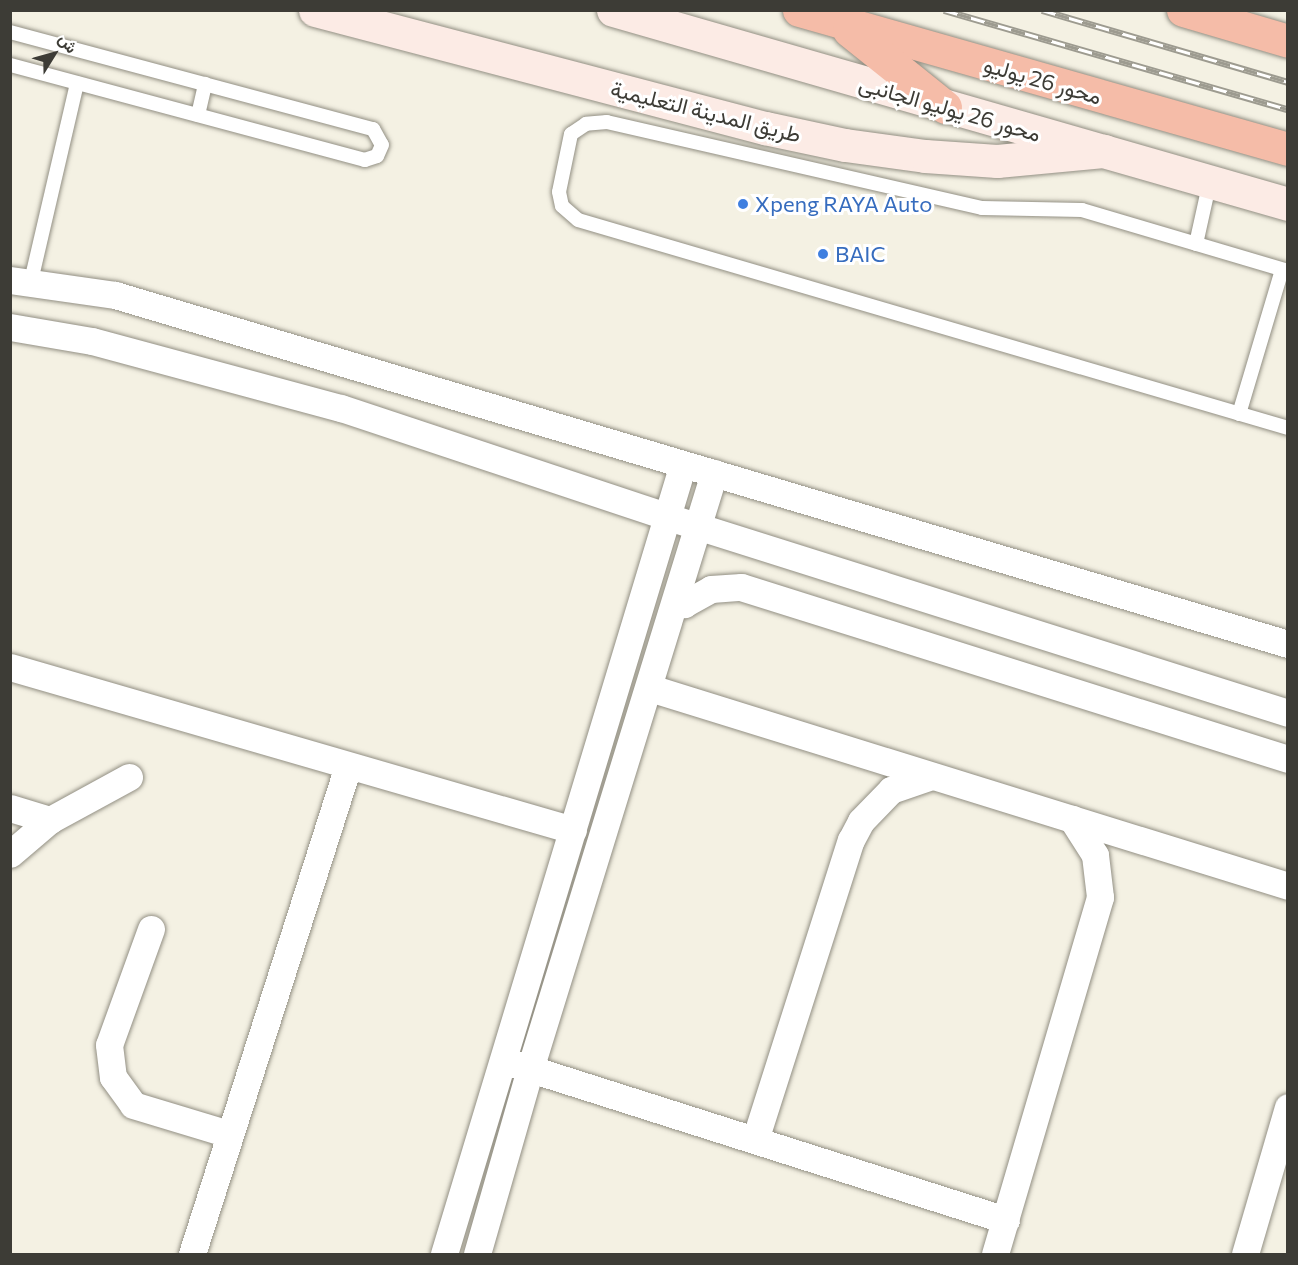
<!DOCTYPE html>
<meta charset="utf-8">
<style>
body{margin:0}
#map{position:relative;width:1298px;height:1265px;overflow:hidden;background:#f4f1e3;font-family:Commissioner,Vazirmatn,sans-serif}
div>[style]{position:absolute}
[style*='--x']{left:calc(var(--x)*1px);top:calc(var(--y)*1px);width:calc(var(--w)*1px);rotate:calc(var(--a)*1deg)}
.roads{filter:drop-shadow(0 0 2px #928f83) drop-shadow(0 0 2px #928f83)}
.lane>*{height:14px;margin:-7px;padding:0 7px;transform-origin:7px;border-radius:7px;background:#fff}
.street>*{height:27px;margin:-13.5px;padding:0 13.5px;transform-origin:13.5px;border-radius:13.5px;background:#fff}
.secondary>*{height:33px;margin:-16.5px;padding:0 16.5px;transform-origin:16.5px;border-radius:16.5px;background:#fcebe5}
.highway>*{height:33px;margin:-16.5px;padding:0 16.5px;transform-origin:16.5px;border-radius:16.5px;background:#f5bca8}
.rail>*{height:7px;margin-top:-3.5px;transform-origin:0;background:repeating-linear-gradient(90deg,#fff 0 14px,#9d9b90 0 28px);box-sizing:border-box;border-block:2px solid #9d9b90}
.dots>*{width:16px;height:16px;translate:-50% -50%;box-sizing:border-box;border:3px solid #fff;border-radius:50%}
span{translate:-50% -50%;white-space:nowrap;text-align:center;line-height:1.15;-webkit-text-stroke:6px #fff;paint-order:stroke}
.street-label{font-size:22px;color:#3d3c36}
.shop-label{font-size:22px;color:#366cbe}
.left{translate:0 -50%;text-align:left}
.frame{position:absolute;inset:0;border:12px solid #3d3c36;pointer-events:none}
.north{position:absolute;left:24px;top:24px;width:60px;height:60px;-webkit-text-stroke:4px #fff;paint-order:stroke;rotate:53deg;font-size:16px;font-weight:700;line-height:24px;text-align:center;color:#3d3c36}
.north::after{content:'';display:block;margin:auto;width:21px;height:27px;background:#3d3c36;clip-path:polygon(50% 0,100% 100%,50% 72%,0 100%)}
</style>
<div id="map">
<div class="roads">
<div class="lane">
<i style="--x:10;--y:32;--w:376;--a:15"></i>
<i style="--x:373;--y:129;--w:18;--a:61"></i>
<i style="--x:382;--y:145;--w:12;--a:114"></i>
<i style="--x:377;--y:156;--w:13;--a:162"></i>
<i style="--x:365;--y:160;--w:367;--a:-165"></i>
<i style="--x:198;--y:115;--w:32;--a:-77"></i>
<i style="--x:1196;--y:244;--w:65;--a:-77.5"></i>
<i style="--x:1288;--y:271;--w:215;--a:-163.5"></i>
<i style="--x:1082;--y:210;--w:100;--a:-178.9"></i>
<i style="--x:982;--y:208;--w:385;--a:-167.1"></i>
<i style="--x:607;--y:122;--w:21;--a:175"></i>
<i style="--x:586;--y:124;--w:18;--a:146"></i>
<i style="--x:571;--y:134;--w:59;--a:101.7"></i>
<i style="--x:559;--y:192;--w:14;--a:78"></i>
<i style="--x:562;--y:206;--w:21;--a:41"></i>
<i style="--x:578;--y:220;--w:740;--a:16.33"></i>
<i style="--x:31;--y:281;--w:203;--a:-76.9"></i>
<i style="--x:1239;--y:414;--w:150;--a:-73.4"></i>
</div>
<div class="street">
<i style="--x:10;--y:280;--w:106;--a:8.1"></i>
<i style="--x:115;--y:295;--w:1224;--a:16.57"></i>
<i style="--x:10;--y:327;--w:83;--a:9.7"></i>
<i style="--x:92;--y:341;--w:258;--a:15.1"></i>
<i style="--x:341;--y:408;--w:345;--a:18.4"></i>
<i style="--x:668;--y:517;--w:650;--a:17.54"></i>
<i style="--x:677;--y:601;--w:8;--a:23"></i>
<i style="--x:684;--y:604;--w:31;--a:-29"></i>
<i style="--x:711;--y:589;--w:30;--a:-4"></i>
<i style="--x:741;--y:587;--w:573;--a:17.46"></i>
<i style="--x:10;--y:667;--w:586;--a:16.15"></i>
<i style="--x:650;--y:688;--w:668;--a:17.24"></i>
<i style="--x:10;--y:808;--w:42;--a:16.7"></i>
<i style="--x:10;--y:854;--w:52;--a:-40.4"></i>
<i style="--x:50;--y:820;--w:90;--a:-28.6"></i>
<i style="--x:151;--y:929;--w:123;--a:109.9"></i>
<i style="--x:109;--y:1045;--w:32;--a:83"></i>
<i style="--x:113;--y:1077;--w:34;--a:54"></i>
<i style="--x:133;--y:1105;--w:100;--a:16.8"></i>
<i style="--x:515;--y:1064;--w:515;--a:17.63"></i>
<i style="--x:755;--y:1140;--w:315;--a:-72.3"></i>
<i style="--x:851;--y:840;--w:21;--a:-62"></i>
<i style="--x:861;--y:821;--w:43;--a:-45.9"></i>
<i style="--x:891;--y:790;--w:43;--a:-18.9"></i>
<i style="--x:192;--y:1254;--w:512;--a:-72.27"></i>
<i style="--x:444;--y:1254;--w:825;--a:-73.17"></i>
<i style="--x:477;--y:1254;--w:192;--a:-74"></i>
<i style="--x:530;--y:1069;--w:624;--a:-72.84"></i>
<i style="--x:995;--y:1254;--w:372;--a:-73.6"></i>
<i style="--x:1100;--y:897;--w:42;--a:-96.8"></i>
<i style="--x:1095;--y:855;--w:43;--a:-122.6"></i>
<i style="--x:1245;--y:1254;--w:153;--a:-73.7"></i>
</div>
<div class="secondary">
<i style="--x:315;--y:10;--w:465;--a:14.7"></i>
<i style="--x:765;--y:128;--w:82;--a:12"></i>
<i style="--x:845;--y:145;--w:81;--a:7.8"></i>
<i style="--x:925;--y:156;--w:72;--a:4"></i>
<i style="--x:997;--y:161;--w:108;--a:-5.3"></i>
<i style="--x:613;--y:10;--w:702;--a:16.04"></i>
</div>
<div class="highway">
<i style="--x:799;--y:10;--w:508;--a:15.87"></i>
<i style="--x:1183;--y:10;--w:109;--a:16.4"></i>
<i style="--x:849;--y:30;--w:123;--a:38.7"></i>
</div>
</div>
<div class="rail">
<i style="--x:944;--y:10;--w:358;--a:16.1"></i>
<i style="--x:1042;--y:10;--w:256;--a:16.3"></i>
</div>
<div class="dots">
<i style="left:743px;top:204px;background:#3f7fe0"></i>
<i style="left:823px;top:254px;background:#3f7fe0"></i>
</div>
<div class="street-label">
<span style="left:1043px;top:80px;rotate:16deg">محور 26 يوليو</span>
<span style="left:950px;top:108px;rotate:16deg">محور 26 يوليو الجانبى</span>
<span style="left:706px;top:111px;rotate:14deg">طريق المدينة التعليمية</span>
</div>
<div class="shop-label">
<span class="left" style="left:755px;top:204px">Xpeng RAYA Auto</span>
<span class="left" style="left:835px;top:254px">BAIC</span>
</div>
<div class="frame"></div>
<div class="north">ش</div>
</div>
